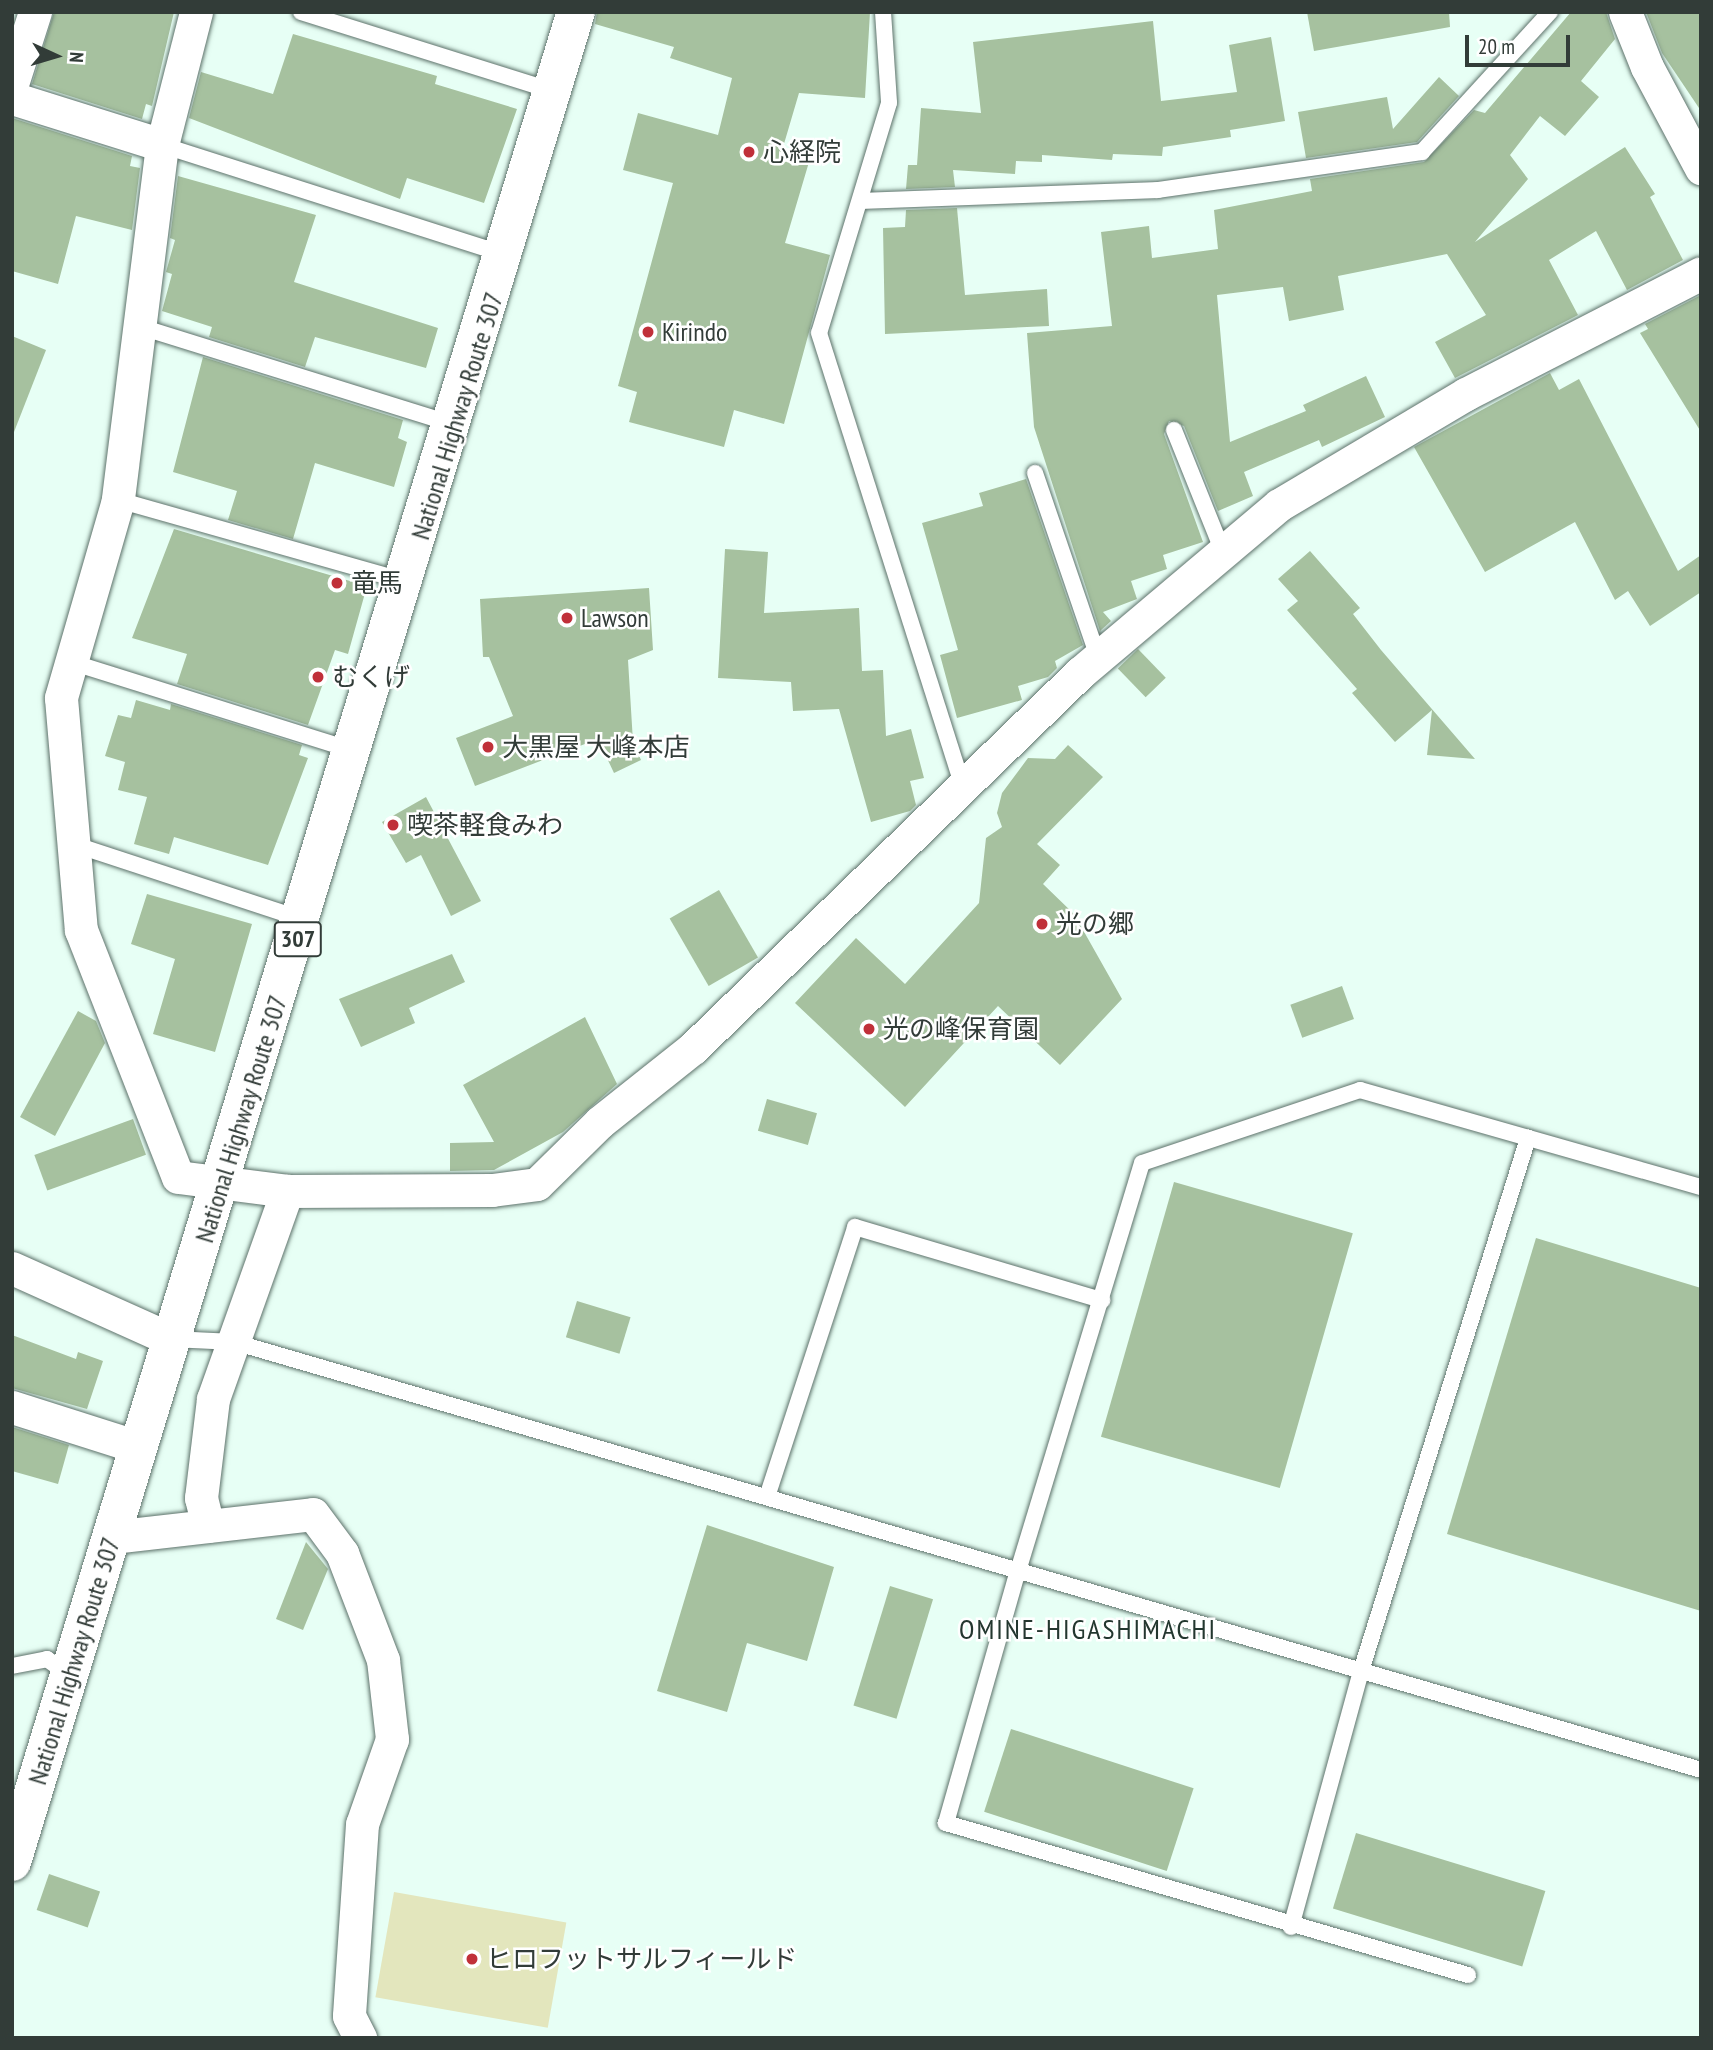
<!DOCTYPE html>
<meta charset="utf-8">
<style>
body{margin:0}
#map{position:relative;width:1713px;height:2050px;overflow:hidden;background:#e7fff5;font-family:"PT Sans Narrow","Noto Sans JP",sans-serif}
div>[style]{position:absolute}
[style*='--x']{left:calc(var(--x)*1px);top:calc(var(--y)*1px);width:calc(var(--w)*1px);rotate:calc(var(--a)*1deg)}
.green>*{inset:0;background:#e3e6bd;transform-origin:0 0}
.building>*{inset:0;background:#a6c19f;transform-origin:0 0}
.roads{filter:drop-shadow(0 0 2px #5d726a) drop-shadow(0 0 2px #5d726a)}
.service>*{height:16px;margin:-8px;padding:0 8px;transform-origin:8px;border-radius:8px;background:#fff}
.minor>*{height:33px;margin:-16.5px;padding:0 16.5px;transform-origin:16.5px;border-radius:16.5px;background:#fff}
.trunk>*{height:38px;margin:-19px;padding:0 19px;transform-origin:19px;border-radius:19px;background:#fff}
.dots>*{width:19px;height:19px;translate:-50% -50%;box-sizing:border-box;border:4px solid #fff;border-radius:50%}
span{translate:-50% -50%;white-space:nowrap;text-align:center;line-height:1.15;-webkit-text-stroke:5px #fff;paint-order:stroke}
.shield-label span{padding:2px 5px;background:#fff;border:2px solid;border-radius:5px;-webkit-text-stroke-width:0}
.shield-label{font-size:24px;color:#323c38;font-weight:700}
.poi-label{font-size:26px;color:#323c38}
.left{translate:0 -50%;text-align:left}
.street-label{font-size:26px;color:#323c38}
.neighbourhood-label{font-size:28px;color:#23372f;letter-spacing:2px}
.frame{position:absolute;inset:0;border:14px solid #323c38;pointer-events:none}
.north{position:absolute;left:21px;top:21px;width:70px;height:70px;-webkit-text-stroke:5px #fff;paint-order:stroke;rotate:94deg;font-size:19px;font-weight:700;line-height:28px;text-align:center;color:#323c38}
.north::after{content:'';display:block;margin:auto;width:24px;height:32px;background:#323c38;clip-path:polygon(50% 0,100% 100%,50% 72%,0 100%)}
.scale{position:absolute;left:1465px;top:35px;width:105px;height:32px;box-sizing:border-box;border:4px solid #323c38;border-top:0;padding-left:9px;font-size:21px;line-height:24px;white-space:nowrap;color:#323c38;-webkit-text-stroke:5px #fff;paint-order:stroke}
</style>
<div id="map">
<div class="green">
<i style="left:394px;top:1892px;width:175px;height:107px;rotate:10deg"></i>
</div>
<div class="building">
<i style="clip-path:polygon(54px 12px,174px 12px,152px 106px,146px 104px,142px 119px,32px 84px)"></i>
<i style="clip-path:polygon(597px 12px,870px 12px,865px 98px,799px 93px,781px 154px,809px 162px,785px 243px,830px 255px,784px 424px,734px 410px,724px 447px,629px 422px,637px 392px,618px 386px,673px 183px,623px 170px,638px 113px,718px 135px,732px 78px,670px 58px,674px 47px,595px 24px)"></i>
<i style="clip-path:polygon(1307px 12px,1449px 12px,1450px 27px,1314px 51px)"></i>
<i style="clip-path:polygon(1571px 12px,1606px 12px,1615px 39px,1581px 81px,1599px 97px,1565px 136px,1540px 116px,1510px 155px,1528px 179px,1475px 242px,1625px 147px,1655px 194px,1650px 197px,1683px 260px,1627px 290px,1596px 231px,1549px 260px,1578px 315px,1455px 378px,1435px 342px,1486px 315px,1447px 254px,1338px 276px,1344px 310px,1289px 321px,1283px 287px,1217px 295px,1230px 442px,1306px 411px,1303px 405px,1366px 376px,1385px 417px,1322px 447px,1319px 440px,1244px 472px,1253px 496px,1218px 511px,1184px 426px,1169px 421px,1164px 434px,1203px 542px,1163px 555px,1167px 569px,1131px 581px,1137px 599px,1103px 612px,1111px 621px,1100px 631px,1034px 427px,1027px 333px,1112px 326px,1101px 232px,1149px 226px,1152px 258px,1218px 249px,1214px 210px,1312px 191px,1310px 179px,1424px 162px,1474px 110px,1485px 113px)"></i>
<i style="clip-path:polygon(1646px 12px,1701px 12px,1701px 111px,1662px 53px)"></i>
<i style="clip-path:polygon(1153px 21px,1161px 101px,1237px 92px,1229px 45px,1271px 37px,1285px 121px,1230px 130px,1231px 137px,1163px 147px,1162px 156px,1113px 154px,1112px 160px,1042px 155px,1042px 162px,1016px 161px,1015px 174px,953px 170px,955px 187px,906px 189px,908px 165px,917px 165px,921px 108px,981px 113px,973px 42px)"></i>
<i style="clip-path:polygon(293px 34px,437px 76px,435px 84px,517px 109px,484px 203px,407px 178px,400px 199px,189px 118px,201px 72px,273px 94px)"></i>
<i style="clip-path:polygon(1439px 77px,1459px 96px,1417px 142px,1306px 158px,1298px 112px,1387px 97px,1393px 129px)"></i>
<i style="clip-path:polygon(12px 118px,132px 156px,130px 166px,140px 168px,132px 230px,76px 216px,58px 284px,12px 271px)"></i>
<i style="clip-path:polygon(178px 176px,316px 215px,294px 282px,438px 328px,426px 368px,315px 337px,305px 367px,209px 337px,212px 327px,162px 311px,172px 274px,166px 272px,175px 240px,170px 238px)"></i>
<i style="clip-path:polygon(957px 208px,965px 295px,1047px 289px,1049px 326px,885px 334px,883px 228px,905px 227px,906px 210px)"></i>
<i style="clip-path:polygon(1701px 295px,1701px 432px,1640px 333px,1648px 329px,1645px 324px)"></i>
<i style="clip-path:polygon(12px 336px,46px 350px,14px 432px,12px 431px)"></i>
<i style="clip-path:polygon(203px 357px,403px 420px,398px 438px,407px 442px,394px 487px,315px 463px,293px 539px,228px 520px,237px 491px,173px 472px)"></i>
<i style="clip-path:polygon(1550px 373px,1559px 390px,1579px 379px,1678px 571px,1701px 555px,1701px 592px,1650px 626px,1628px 591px,1615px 600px,1575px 522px,1485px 572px,1414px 447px)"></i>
<i style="clip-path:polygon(1026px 479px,1083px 645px,1055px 661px,1057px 668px,1048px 677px,1018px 686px,1022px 700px,957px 718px,940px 655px,958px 650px,922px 523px,983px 506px,979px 493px)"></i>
<i style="clip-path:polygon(174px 529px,367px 586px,348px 654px,335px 650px,308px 725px,177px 684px,187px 654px,132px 638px)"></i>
<i style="clip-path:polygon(725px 549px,768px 552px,764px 613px,859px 608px,862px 671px,883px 670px,886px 736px,911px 729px,924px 778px,910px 781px,916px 805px,910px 811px,871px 822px,839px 709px,793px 711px,791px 682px,718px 678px)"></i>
<i style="clip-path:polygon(1310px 551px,1360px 608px,1353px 614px,1381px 650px,1475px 759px,1427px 755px,1432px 710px,1395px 742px,1352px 693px,1357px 689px,1287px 610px,1298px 601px,1278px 579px)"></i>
<i style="clip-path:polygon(649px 588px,653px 650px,628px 660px,633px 742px,641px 760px,614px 773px,598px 739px,475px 786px,456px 738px,513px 716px,489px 657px,483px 657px,480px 599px)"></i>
<i style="left:1138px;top:649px;width:40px;height:28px;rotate:46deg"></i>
<i style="clip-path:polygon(136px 700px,170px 710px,171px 704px,302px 745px,299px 755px,308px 758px,268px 865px,174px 837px,169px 854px,134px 844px,147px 797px,118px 790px,125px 762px,105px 756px,118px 715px,131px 718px)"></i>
<i style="clip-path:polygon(1068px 745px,1103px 777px,1037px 844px,1060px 865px,1043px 884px,1074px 914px,1122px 999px,1060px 1065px,998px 1006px,905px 1107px,795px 1003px,856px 938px,905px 984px,979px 903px,986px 838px,1002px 827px,997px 813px,1002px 793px,1028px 758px,1055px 759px)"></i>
<i style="clip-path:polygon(426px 797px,481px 901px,451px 916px,421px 855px,406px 863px,382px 822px)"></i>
<i style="left:719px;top:890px;width:78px;height:57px;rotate:60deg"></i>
<i style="clip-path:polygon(147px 894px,252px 924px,215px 1052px,153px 1034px,175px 959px,131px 944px)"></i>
<i style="clip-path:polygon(452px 954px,465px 982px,409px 1008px,415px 1023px,361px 1047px,339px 999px)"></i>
<i style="left:1342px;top:986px;width:35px;height:55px;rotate:70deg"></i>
<i style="clip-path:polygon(78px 1011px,96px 1021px,105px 1043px,55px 1136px,20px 1117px)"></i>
<i style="clip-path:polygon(585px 1017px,617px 1084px,563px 1132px,494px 1170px,450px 1171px,450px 1143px,494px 1142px,463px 1085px)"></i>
<i style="left:767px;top:1099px;width:52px;height:33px;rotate:16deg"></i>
<i style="left:133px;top:1119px;width:38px;height:105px;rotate:70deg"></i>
<i style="left:1174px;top:1182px;width:186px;height:265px;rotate:16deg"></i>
<i style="clip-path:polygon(1536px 1238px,1701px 1288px,1701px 1611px,1447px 1534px)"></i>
<i style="left:577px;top:1301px;width:56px;height:38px;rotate:17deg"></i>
<i style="clip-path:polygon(12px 1335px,76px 1359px,78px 1352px,103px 1361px,87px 1409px,12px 1388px)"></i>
<i style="clip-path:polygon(12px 1427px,69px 1445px,58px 1484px,12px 1471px)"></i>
<i style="clip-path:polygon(707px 1525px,834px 1567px,807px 1661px,747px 1643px,727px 1712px,657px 1691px)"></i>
<i style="clip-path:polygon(306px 1542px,328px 1569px,303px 1630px,276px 1619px)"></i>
<i style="left:890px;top:1586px;width:45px;height:125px;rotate:17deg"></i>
<i style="left:1011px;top:1729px;width:192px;height:87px;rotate:18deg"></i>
<i style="left:1356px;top:1833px;width:198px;height:79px;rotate:17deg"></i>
<i style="left:49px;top:1874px;width:54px;height:38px;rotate:19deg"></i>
</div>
<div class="roads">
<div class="service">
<i style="--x:301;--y:12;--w:264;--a:17.4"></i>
<i style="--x:883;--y:12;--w:91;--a:86.2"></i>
<i style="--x:889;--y:103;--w:240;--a:106.9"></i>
<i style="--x:819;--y:333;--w:472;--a:72.4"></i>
<i style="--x:162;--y:145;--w:358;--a:17.7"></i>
<i style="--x:861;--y:201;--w:297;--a:-2.1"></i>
<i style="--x:1158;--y:190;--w:267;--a:-8.2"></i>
<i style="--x:1422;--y:152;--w:190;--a:-47.6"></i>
<i style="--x:141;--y:327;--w:326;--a:17.3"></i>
<i style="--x:1174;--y:430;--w:131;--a:68.1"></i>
<i style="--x:1035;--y:473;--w:194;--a:71.1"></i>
<i style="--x:118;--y:500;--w:297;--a:15.8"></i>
<i style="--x:71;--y:662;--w:294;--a:17.4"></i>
<i style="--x:73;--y:844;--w:240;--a:18.2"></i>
<i style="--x:172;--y:1339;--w:62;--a:2.8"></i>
<i style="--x:234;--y:1342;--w:1528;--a:16.26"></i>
<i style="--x:767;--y:1497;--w:284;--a:-71.9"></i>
<i style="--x:855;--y:1227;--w:258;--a:16.5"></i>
<i style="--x:12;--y:1666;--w:36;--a:-11"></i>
<i style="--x:47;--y:1659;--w:27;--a:36"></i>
<i style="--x:1291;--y:1927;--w:265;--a:-74.7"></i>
<i style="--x:1361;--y:1671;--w:559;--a:-72.6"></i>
<i style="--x:1468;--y:1975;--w:544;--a:-163.77"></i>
<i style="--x:946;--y:1823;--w:262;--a:-74.1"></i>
<i style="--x:1018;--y:1571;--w:426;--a:-73.1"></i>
<i style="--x:1142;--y:1163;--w:230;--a:-18.5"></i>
<i style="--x:1360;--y:1090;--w:355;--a:15.9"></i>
</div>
<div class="minor">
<i style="--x:196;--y:12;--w:137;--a:104.3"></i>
<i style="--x:162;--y:145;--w:358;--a:97.1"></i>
<i style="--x:118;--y:500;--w:206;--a:106.1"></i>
<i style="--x:61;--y:698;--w:233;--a:85.1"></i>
<i style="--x:81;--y:930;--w:265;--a:68.6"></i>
<i style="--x:178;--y:1177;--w:110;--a:7.3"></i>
<i style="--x:287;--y:1191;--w:205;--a:-0.3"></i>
<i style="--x:492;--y:1190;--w:45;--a:-7.6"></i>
<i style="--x:537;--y:1184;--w:88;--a:-44.5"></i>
<i style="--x:600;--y:1122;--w:119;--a:-38.5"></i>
<i style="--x:693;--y:1048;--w:539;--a:-44.1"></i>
<i style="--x:1080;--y:673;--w:260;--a:-40.2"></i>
<i style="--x:1279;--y:505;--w:217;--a:-30.7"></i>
<i style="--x:1466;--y:394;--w:264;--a:-27.2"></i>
<i style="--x:1625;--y:12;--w:59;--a:68.2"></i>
<i style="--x:1647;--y:67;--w:115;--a:61.9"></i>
<i style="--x:12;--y:84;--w:76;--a:-72.3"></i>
<i style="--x:12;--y:98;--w:157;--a:17.4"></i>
<i style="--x:12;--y:1268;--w:173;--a:24.2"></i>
<i style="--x:12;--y:1407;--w:132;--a:17.6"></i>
<i style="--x:208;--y:1526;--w:29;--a:-104"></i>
<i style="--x:201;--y:1498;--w:100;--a:-83.1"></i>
<i style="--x:213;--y:1399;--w:221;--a:-70.4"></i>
<i style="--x:112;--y:1537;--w:202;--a:-6.5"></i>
<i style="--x:313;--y:1514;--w:49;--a:53.4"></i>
<i style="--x:342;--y:1553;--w:115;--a:69"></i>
<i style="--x:383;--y:1660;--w:80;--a:83.5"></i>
<i style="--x:392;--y:1739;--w:90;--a:109.4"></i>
<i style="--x:362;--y:1824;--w:192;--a:93.9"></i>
<i style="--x:349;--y:2016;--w:25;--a:63"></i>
</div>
<div class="trunk">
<i style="--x:12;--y:1862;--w:1934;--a:-73.05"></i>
</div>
</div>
<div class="dots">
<i style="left:749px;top:152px;background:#c03039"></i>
<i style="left:648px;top:332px;background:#c03039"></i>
<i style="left:337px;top:583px;background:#c03039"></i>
<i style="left:567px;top:618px;background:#c03039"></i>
<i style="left:318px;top:677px;background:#c03039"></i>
<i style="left:488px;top:747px;background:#c03039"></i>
<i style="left:393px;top:825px;background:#c03039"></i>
<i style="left:1042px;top:924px;background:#c03039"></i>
<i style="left:869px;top:1029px;background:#c03039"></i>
<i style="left:472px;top:1959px;background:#c03039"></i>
</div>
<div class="shield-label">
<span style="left:298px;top:939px">307</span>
</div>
<div class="poi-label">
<span class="left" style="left:763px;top:152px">心経院</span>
<span class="left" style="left:662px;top:332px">Kirindo</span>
<span class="left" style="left:351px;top:583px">竜馬</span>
<span class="left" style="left:581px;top:618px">Lawson</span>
<span class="left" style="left:332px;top:677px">むくげ</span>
<span class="left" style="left:502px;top:747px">大黒屋 大峰本店</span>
<span class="left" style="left:407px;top:825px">喫茶軽食みわ</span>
<span class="left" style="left:1056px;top:924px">光の郷</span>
<span class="left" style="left:883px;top:1029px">光の峰保育園</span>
<span class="left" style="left:486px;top:1959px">ヒロフットサルフィールド</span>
</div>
<div class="street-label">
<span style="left:457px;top:416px;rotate:-73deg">National Highway Route 307</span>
<span style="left:241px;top:1119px;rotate:-73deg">National Highway Route 307</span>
<span style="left:74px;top:1661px;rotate:-73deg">National Highway Route 307</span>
</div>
<div class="neighbourhood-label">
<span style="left:1088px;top:1629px">OMINE-HIGASHIMACHI</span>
</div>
<div class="frame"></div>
<div class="north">N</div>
<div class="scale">20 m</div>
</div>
